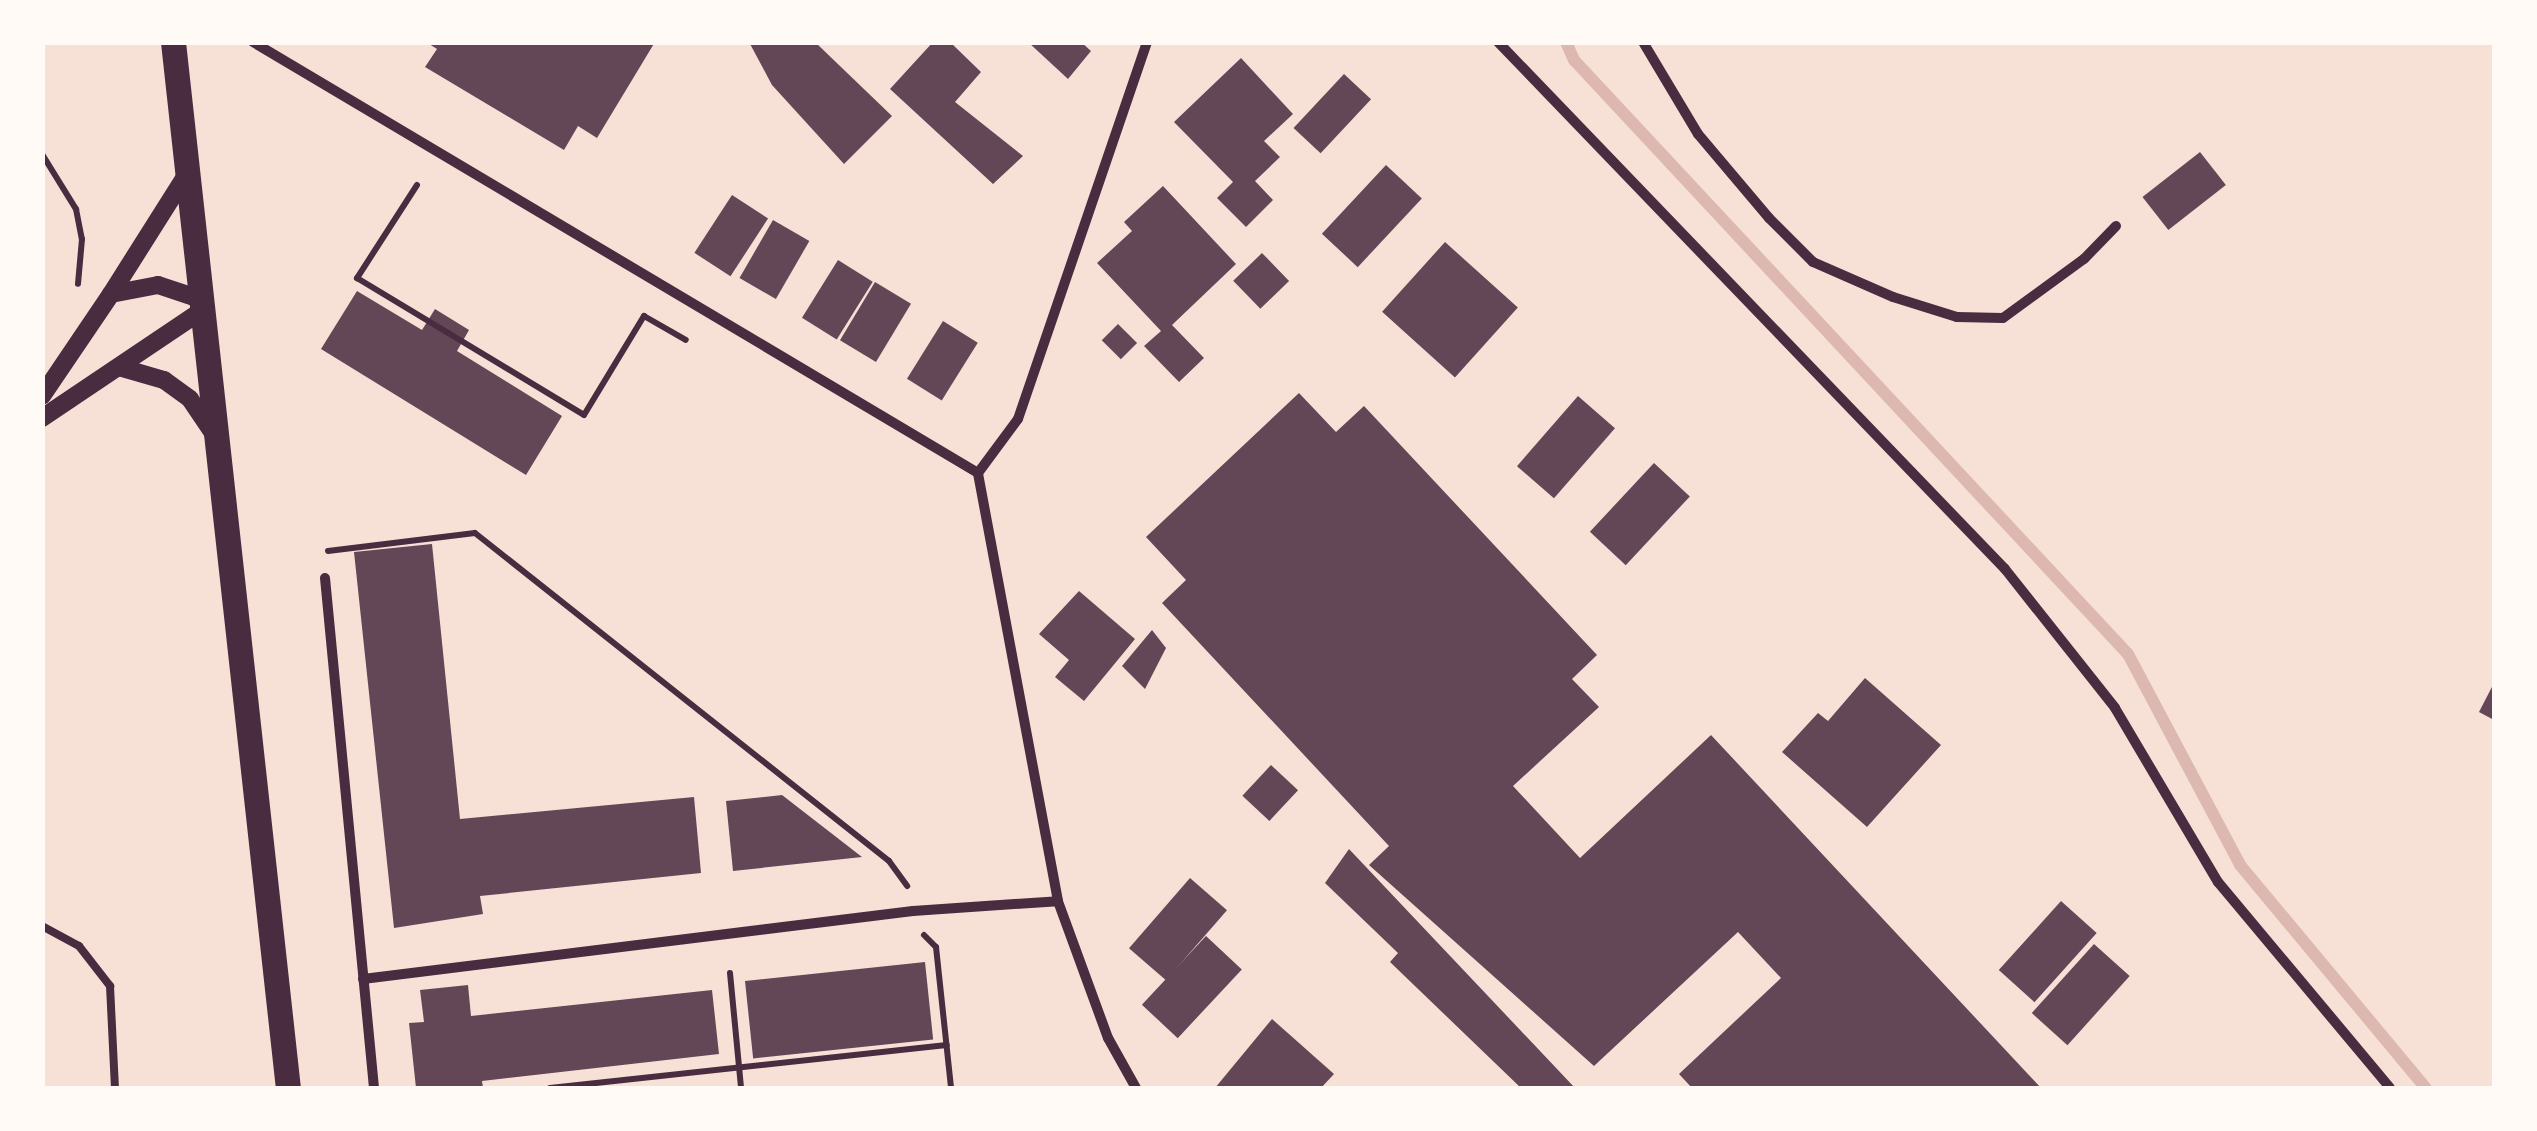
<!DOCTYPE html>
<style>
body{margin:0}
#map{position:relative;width:2537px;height:1131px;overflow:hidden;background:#f7e1d7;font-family:Lora,serif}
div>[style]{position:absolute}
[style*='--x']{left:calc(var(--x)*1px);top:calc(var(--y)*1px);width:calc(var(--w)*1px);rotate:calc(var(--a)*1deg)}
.stream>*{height:12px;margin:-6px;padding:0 6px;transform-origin:6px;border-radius:6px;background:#dcb8b0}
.building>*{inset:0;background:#644757;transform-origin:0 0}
.path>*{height:6px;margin:-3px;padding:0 3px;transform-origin:3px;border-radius:3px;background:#4a2c40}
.service>*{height:8px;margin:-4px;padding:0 4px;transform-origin:4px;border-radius:4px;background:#4a2c40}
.minor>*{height:10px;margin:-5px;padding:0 5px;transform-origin:5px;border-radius:5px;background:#4a2c40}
.tertiary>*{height:18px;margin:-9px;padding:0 9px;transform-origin:9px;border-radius:9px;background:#4a2c40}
.primary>*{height:25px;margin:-12.5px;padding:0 12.5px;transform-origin:12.5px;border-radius:12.5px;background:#4a2c40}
span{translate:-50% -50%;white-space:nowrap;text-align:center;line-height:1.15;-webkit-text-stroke:10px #fffaf5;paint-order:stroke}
.frame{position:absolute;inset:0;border:45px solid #fffaf5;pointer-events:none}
</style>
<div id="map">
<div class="stream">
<i style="--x:1566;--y:42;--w:20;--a:66"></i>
<i style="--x:1574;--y:60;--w:812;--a:47"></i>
<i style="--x:2128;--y:654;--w:239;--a:62"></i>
<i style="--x:2240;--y:865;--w:290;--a:50.2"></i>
</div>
<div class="building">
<i style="clip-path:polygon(426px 42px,655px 42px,597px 138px,578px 126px,564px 150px,425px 67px,437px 49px)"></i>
<i style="clip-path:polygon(749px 42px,815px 42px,892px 116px,844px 164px,772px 85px)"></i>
<i style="clip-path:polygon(933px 42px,950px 42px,981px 72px,955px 102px,1023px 156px,993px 184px,890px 89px)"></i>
<i style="clip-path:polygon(1028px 42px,1081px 42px,1091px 51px,1068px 79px)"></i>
<i style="clip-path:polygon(1241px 58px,1293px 114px,1264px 141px,1280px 157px,1255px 181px,1273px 200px,1246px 227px,1217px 198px,1233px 182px,1174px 122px)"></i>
<i style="left:1344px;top:74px;width:37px;height:74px;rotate:43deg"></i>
<i style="left:2200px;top:152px;width:42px;height:73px;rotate:52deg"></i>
<i style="left:1386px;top:165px;width:49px;height:94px;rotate:43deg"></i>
<i style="clip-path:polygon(1163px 186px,1236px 264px,1172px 325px,1204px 358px,1179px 382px,1144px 346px,1161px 331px,1097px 263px,1132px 231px,1124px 222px)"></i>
<i style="left:732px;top:195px;width:43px;height:69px;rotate:33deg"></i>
<i style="left:773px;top:220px;width:42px;height:67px;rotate:30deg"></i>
<i style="left:1445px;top:242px;width:98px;height:94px;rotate:42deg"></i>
<i style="left:1262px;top:253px;width:39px;height:40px;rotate:46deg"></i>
<i style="left:838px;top:260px;width:41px;height:68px;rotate:32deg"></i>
<i style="left:875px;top:282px;width:42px;height:68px;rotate:31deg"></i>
<i style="clip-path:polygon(357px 291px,422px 330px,435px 309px,469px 330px,457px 351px,562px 416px,526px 475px,321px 349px)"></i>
<i style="left:943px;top:321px;width:41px;height:68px;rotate:32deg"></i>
<i style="left:1118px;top:324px;width:27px;height:23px;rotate:45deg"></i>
<i style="clip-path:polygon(1299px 393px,1336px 432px,1364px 406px,1597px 655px,1572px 679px,1599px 707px,1513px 786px,1580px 858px,1711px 735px,2041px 1088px,1692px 1088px,1679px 1074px,1781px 978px,1738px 932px,1594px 1066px,1369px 865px,1389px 846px,1162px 603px,1186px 580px,1146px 537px)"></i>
<i style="left:1578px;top:396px;width:49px;height:93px;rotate:41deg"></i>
<i style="left:1654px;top:463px;width:49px;height:94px;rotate:43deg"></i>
<i style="clip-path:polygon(432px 544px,460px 819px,694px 797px,701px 873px,480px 896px,483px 914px,394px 928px,354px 552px)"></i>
<i style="clip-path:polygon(1079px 591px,1135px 639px,1084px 701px,1055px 677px,1069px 660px,1039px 634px)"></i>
<i style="clip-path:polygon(1152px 630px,1166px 648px,1145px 689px,1122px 666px)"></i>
<i style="clip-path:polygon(1865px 678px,1941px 745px,1867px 827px,1782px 752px,1818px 713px,1828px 721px)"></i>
<i style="clip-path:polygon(2494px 683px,2494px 720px,2479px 712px)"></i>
<i style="left:1271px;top:765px;width:37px;height:42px;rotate:43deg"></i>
<i style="clip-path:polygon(782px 795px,862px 857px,733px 871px,726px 801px)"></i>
<i style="clip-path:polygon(1349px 849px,1575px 1088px,1521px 1088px,1390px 962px,1398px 953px,1325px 883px)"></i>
<i style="left:1190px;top:878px;width:49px;height:93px;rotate:41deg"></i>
<i style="left:2061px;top:901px;width:48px;height:93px;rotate:42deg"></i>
<i style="left:1206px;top:936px;width:49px;height:94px;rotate:43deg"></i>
<i style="left:2094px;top:944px;width:48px;height:93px;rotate:42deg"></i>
<i style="left:925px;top:962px;width:78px;height:181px;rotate:84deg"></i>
<i style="clip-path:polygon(468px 985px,471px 1016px,712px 990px,719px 1054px,482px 1081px,483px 1088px,416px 1088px,409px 1023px,424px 1022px,420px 990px)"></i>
<i style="clip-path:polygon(1272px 1019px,1334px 1074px,1321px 1088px,1215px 1088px)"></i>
</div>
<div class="path">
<i style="--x:42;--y:154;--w:65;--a:58.3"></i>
<i style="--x:76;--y:209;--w:31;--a:79"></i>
<i style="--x:82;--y:239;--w:45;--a:95.1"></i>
<i style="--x:417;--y:185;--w:111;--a:122.8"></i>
<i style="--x:357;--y:278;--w:265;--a:31.1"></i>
<i style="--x:584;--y:415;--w:116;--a:-58.8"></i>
<i style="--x:644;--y:316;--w:48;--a:29.7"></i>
<i style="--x:328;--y:551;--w:148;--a:-7"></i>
<i style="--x:475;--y:533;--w:528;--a:38.39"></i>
<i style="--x:889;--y:861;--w:31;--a:54"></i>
<i style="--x:924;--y:935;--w:17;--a:45"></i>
<i style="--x:936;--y:947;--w:142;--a:83.9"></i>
<i style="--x:730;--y:973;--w:116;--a:84.5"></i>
<i style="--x:550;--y:1088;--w:399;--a:-6.2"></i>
</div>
<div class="service">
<i style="--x:42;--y:926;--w:42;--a:28.4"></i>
<i style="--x:79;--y:946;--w:51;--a:52.2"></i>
<i style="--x:110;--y:986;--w:102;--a:87.2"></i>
</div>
<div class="minor">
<i style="--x:253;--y:42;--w:843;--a:30.73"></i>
<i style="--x:1498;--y:42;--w:731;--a:46.11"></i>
<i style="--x:2005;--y:569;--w:177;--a:51.6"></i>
<i style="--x:2115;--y:708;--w:202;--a:59.4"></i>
<i style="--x:2218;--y:882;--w:268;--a:50.1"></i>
<i style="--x:1643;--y:42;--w:107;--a:59.1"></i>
<i style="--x:1698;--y:134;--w:110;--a:49.8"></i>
<i style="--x:1769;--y:218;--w:62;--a:45"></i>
<i style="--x:1813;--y:262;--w:87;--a:23.6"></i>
<i style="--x:1893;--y:297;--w:67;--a:17.4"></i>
<i style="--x:1957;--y:317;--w:46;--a:1.2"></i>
<i style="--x:2003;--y:318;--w:100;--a:-36.1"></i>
<i style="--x:2084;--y:259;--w:46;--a:-45.9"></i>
<i style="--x:325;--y:578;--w:512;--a:84.51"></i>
<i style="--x:363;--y:979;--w:554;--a:-7.05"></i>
<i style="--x:913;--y:911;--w:145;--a:-3.9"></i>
<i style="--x:1136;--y:1088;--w:57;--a:-119.2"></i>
<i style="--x:1108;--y:1038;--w:146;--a:-110.1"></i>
<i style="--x:1058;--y:901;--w:435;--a:-100.6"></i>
<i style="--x:978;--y:473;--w:67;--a:-53.5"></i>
<i style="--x:1018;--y:419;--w:398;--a:-71.1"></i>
</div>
<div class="tertiary">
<i style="--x:111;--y:294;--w:144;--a:-57.7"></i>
<i style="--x:119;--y:367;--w:47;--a:16.1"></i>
<i style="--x:164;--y:380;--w:32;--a:36"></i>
<i style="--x:190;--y:399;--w:41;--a:55.9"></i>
<i style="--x:42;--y:396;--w:123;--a:-55.9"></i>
<i style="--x:111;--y:294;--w:48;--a:-10.8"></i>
<i style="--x:158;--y:285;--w:44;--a:18.4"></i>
<i style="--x:42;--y:418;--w:194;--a:-33.9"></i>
</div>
<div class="primary">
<i style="--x:173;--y:42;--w:1052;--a:83.73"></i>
</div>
<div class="frame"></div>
</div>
